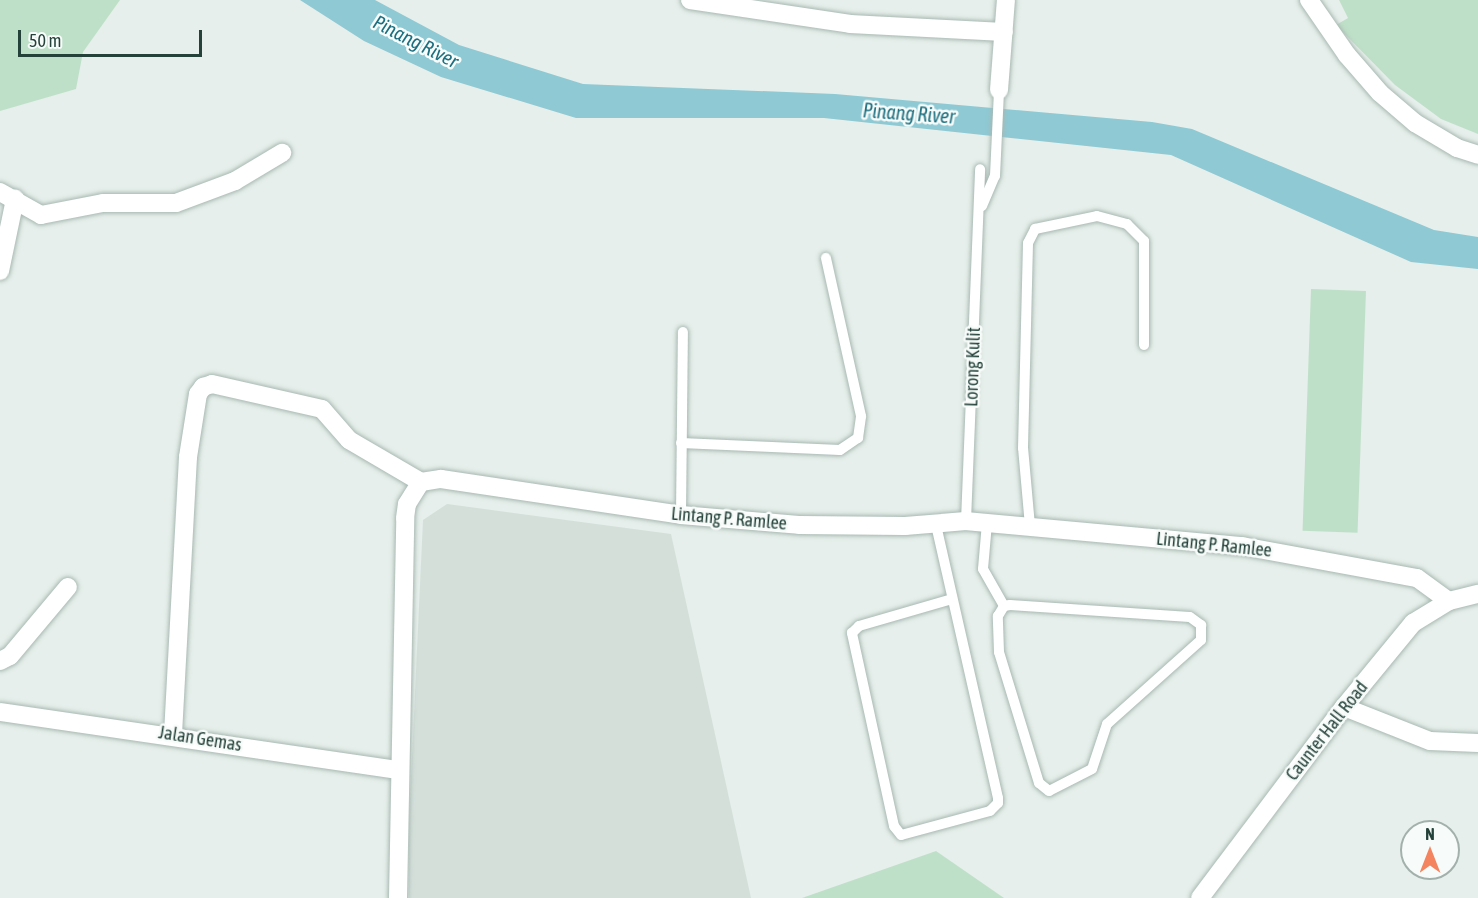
<!DOCTYPE html>
<style>
body{margin:0}
#map{position:relative;width:1478px;height:898px;overflow:hidden;background:#e6efeb;font-family:"Asap Condensed",sans-serif}
div>[style]{position:absolute}
[style*='--x']{left:calc(var(--x)*1px);top:calc(var(--y)*1px);width:calc(var(--w)*1px);rotate:calc(var(--a)*1deg)}
.built>*{inset:0;background:#d4dfda}
.green>*{inset:0;background:#bfe0c8;transform-origin:0 0}
.water>*{inset:0;background:#8ec9d4}
.roads{filter:drop-shadow(0 0 2px #a8b8b2) drop-shadow(0 0 2px #a8b8b2)}
.service>*{height:10px;margin:-5px;padding:0 5px;transform-origin:5px;border-radius:5px;background:#fff}
.minor>*{height:18px;margin:-9px;padding:0 9px;transform-origin:9px;border-radius:9px;background:#fff}
.tertiary>*{height:18px;margin:-9px;padding:0 9px;transform-origin:9px;border-radius:9px;background:#fff}
span{translate:-50% -50%;white-space:nowrap;text-align:center;line-height:1.15;-webkit-text-stroke:5px #f7fbf9;paint-order:stroke}
.street-label{font-size:18px;color:#24423a}
.water-label{font-size:20px;color:#1c6f80;font-style:italic}
.north{position:absolute;left:1400px;top:820px;width:60px;height:60px;box-sizing:border-box;background:#f7fbf9;border:2px solid #a3b1ad;border-radius:50%;rotate:0deg;font-size:16px;font-weight:700;line-height:24px;text-align:center;color:#24423a}
.north::after{content:'';display:block;margin:auto;width:21px;height:27px;background:#f4845f;clip-path:polygon(50% 0,100% 100%,50% 72%,0 100%)}
.scale{position:absolute;left:18px;top:30px;width:184px;height:27px;box-sizing:border-box;border:3px solid #24423a;border-top:0;padding-left:8px;font-size:18px;line-height:21px;white-space:nowrap;color:#24423a;-webkit-text-stroke:4px #f7fbf9;paint-order:stroke}
</style>
<div id="map">
<div class="built">
<i style="clip-path:polygon(447px 504px,671px 534px,751px 898px,409px 898px,409px 823px,423px 520px)"></i>
</div>
<div class="green">
<i style="clip-path:polygon(0 0,120px 0,83px 52px,76px 89px,0 111px)"></i>
<i style="clip-path:polygon(1339px 0,1478px 0,1478px 134px,1441px 119px,1395px 85px,1336px 25px,1348px 18px)"></i>
<i style="left:1311px;top:289px;width:55px;height:242px;rotate:2deg"></i>
<i style="clip-path:polygon(936px 851px,1004px 898px,802px 898px)"></i>
</div>
<div class="water">
<i style="clip-path:polygon(300px 0,375px 0,459px 45px,583px 84px,835px 94px,1152px 122px,1192px 129px,1434px 230px,1478px 237px,1478px 269px,1411px 262px,1171px 155px,824px 118px,576px 118px,441px 77px,364px 41px)"></i>
</div>
<div class="roads">
<div class="service">
<i style="--x:982;--y:206;--w:33;--a:-67"></i>
<i style="--x:995;--y:176;--w:86;--a:-87.3"></i>
<i style="--x:681;--y:443;--w:159;--a:2.5"></i>
<i style="--x:840;--y:450;--w:22;--a:-34"></i>
<i style="--x:858;--y:438;--w:22;--a:-82"></i>
<i style="--x:861;--y:416;--w:162;--a:-102.5"></i>
<i style="--x:681;--y:515;--w:183;--a:-89.4"></i>
<i style="--x:966;--y:521;--w:352;--a:-87.7"></i>
<i style="--x:987;--y:523;--w:46;--a:95"></i>
<i style="--x:983;--y:569;--w:43;--a:60.4"></i>
<i style="--x:936;--y:525;--w:280;--a:77.2"></i>
<i style="--x:998;--y:798;--w:5;--a:90"></i>
<i style="--x:998;--y:803;--w:11;--a:135"></i>
<i style="--x:990;--y:811;--w:92;--a:164.9"></i>
<i style="--x:901;--y:835;--w:11;--a:-128"></i>
<i style="--x:894;--y:826;--w:198;--a:-102.3"></i>
<i style="--x:852;--y:633;--w:10;--a:-45"></i>
<i style="--x:859;--y:626;--w:97;--a:-16.2"></i>
<i style="--x:1030;--y:526;--w:78;--a:-95.1"></i>
<i style="--x:1023;--y:448;--w:205;--a:-88.6"></i>
<i style="--x:1028;--y:243;--w:16;--a:-63"></i>
<i style="--x:1035;--y:229;--w:63;--a:-11.8"></i>
<i style="--x:1097;--y:216;--w:31;--a:15"></i>
<i style="--x:1127;--y:224;--w:24;--a:45"></i>
<i style="--x:1144;--y:241;--w:104;--a:90"></i>
<i style="--x:1010;--y:605;--w:180;--a:3.8"></i>
<i style="--x:1190;--y:617;--w:14;--a:36"></i>
<i style="--x:1201;--y:625;--w:15;--a:90"></i>
<i style="--x:1201;--y:640;--w:126;--a:138.2"></i>
<i style="--x:1107;--y:724;--w:47;--a:108.4"></i>
<i style="--x:1092;--y:769;--w:48;--a:152.9"></i>
<i style="--x:1049;--y:791;--w:13;--a:-141"></i>
<i style="--x:1039;--y:783;--w:137;--a:-107"></i>
<i style="--x:999;--y:652;--w:36;--a:-92"></i>
<i style="--x:998;--y:616;--w:12;--a:-59"></i>
<i style="--x:1004;--y:606;--w:6;--a:-9"></i>
</div>
<div class="minor">
<i style="--x:690;--y:0;--w:162;--a:8.5"></i>
<i style="--x:850;--y:24;--w:154;--a:3"></i>
<i style="--x:1309;--y:0;--w:67;--a:55.4"></i>
<i style="--x:1347;--y:55;--w:50;--a:49"></i>
<i style="--x:1380;--y:93;--w:46;--a:40.6"></i>
<i style="--x:1415;--y:123;--w:49;--a:30.8"></i>
<i style="--x:1457;--y:148;--w:22;--a:18"></i>
<i style="--x:999;--y:90;--w:90;--a:-85.6"></i>
<i style="--x:0;--y:192;--w:47;--a:29.3"></i>
<i style="--x:41;--y:215;--w:63;--a:-11"></i>
<i style="--x:103;--y:203;--w:73;--a:0"></i>
<i style="--x:176;--y:203;--w:63;--a:-20.4"></i>
<i style="--x:235;--y:181;--w:55;--a:-30.8"></i>
<i style="--x:0;--y:271;--w:74;--a:-78.2"></i>
<i style="--x:0;--y:661;--w:11;--a:-27"></i>
<i style="--x:10;--y:656;--w:90;--a:-50"></i>
<i style="--x:1344;--y:707;--w:92;--a:21.6"></i>
<i style="--x:1430;--y:741;--w:48;--a:2.4"></i>
<i style="--x:0;--y:712;--w:404;--a:8.3"></i>
<i style="--x:173;--y:734;--w:277;--a:-86.9"></i>
<i style="--x:188;--y:457;--w:64;--a:-81"></i>
<i style="--x:198;--y:394;--w:9;--a:-54"></i>
<i style="--x:203;--y:387;--w:9;--a:-18"></i>
<i style="--x:212;--y:384;--w:113;--a:12.8"></i>
<i style="--x:322;--y:409;--w:41;--a:48.9"></i>
<i style="--x:349;--y:440;--w:83;--a:30.3"></i>
<i style="--x:398;--y:898;--w:380;--a:-88.9"></i>
<i style="--x:405;--y:518;--w:14;--a:-82"></i>
<i style="--x:407;--y:504;--w:26;--a:-58"></i>
<i style="--x:421;--y:482;--w:20;--a:-9"></i>
<i style="--x:441;--y:479;--w:243;--a:8.5"></i>
<i style="--x:681;--y:515;--w:118;--a:4.8"></i>
<i style="--x:799;--y:525;--w:106;--a:0.5"></i>
<i style="--x:905;--y:526;--w:61;--a:-4.7"></i>
<i style="--x:966;--y:521;--w:277;--a:5.2"></i>
<i style="--x:1242;--y:546;--w:178;--a:10.4"></i>
<i style="--x:1417;--y:578;--w:39;--a:36"></i>
</div>
<div class="tertiary">
<i style="--x:1200;--y:898;--w:239;--a:-53"></i>
<i style="--x:1344;--y:707;--w:109;--a:-50.6"></i>
<i style="--x:1413;--y:623;--w:42;--a:-31.4"></i>
<i style="--x:1449;--y:601;--w:30;--a:-14"></i>
</div>
</div>
<div class="street-label">
<span style="left:973px;top:367px;rotate:-88deg">Lorong Kulit</span>
<span style="left:729px;top:519px;rotate:5deg">Lintang P. Ramlee</span>
<span style="left:1214px;top:545px;rotate:6deg">Lintang P. Ramlee</span>
<span style="left:1327px;top:731px;rotate:-52deg">Caunter Hall Road</span>
<span style="left:200px;top:739px;rotate:9deg">Jalan Gemas</span>
</div>
<div class="water-label">
<span style="left:416px;top:41px;rotate:27deg">Pinang River</span>
<span style="left:909px;top:113px;rotate:4deg">Pinang River</span>
</div>
<div class="north">N</div>
<div class="scale">50 m</div>
</div>
